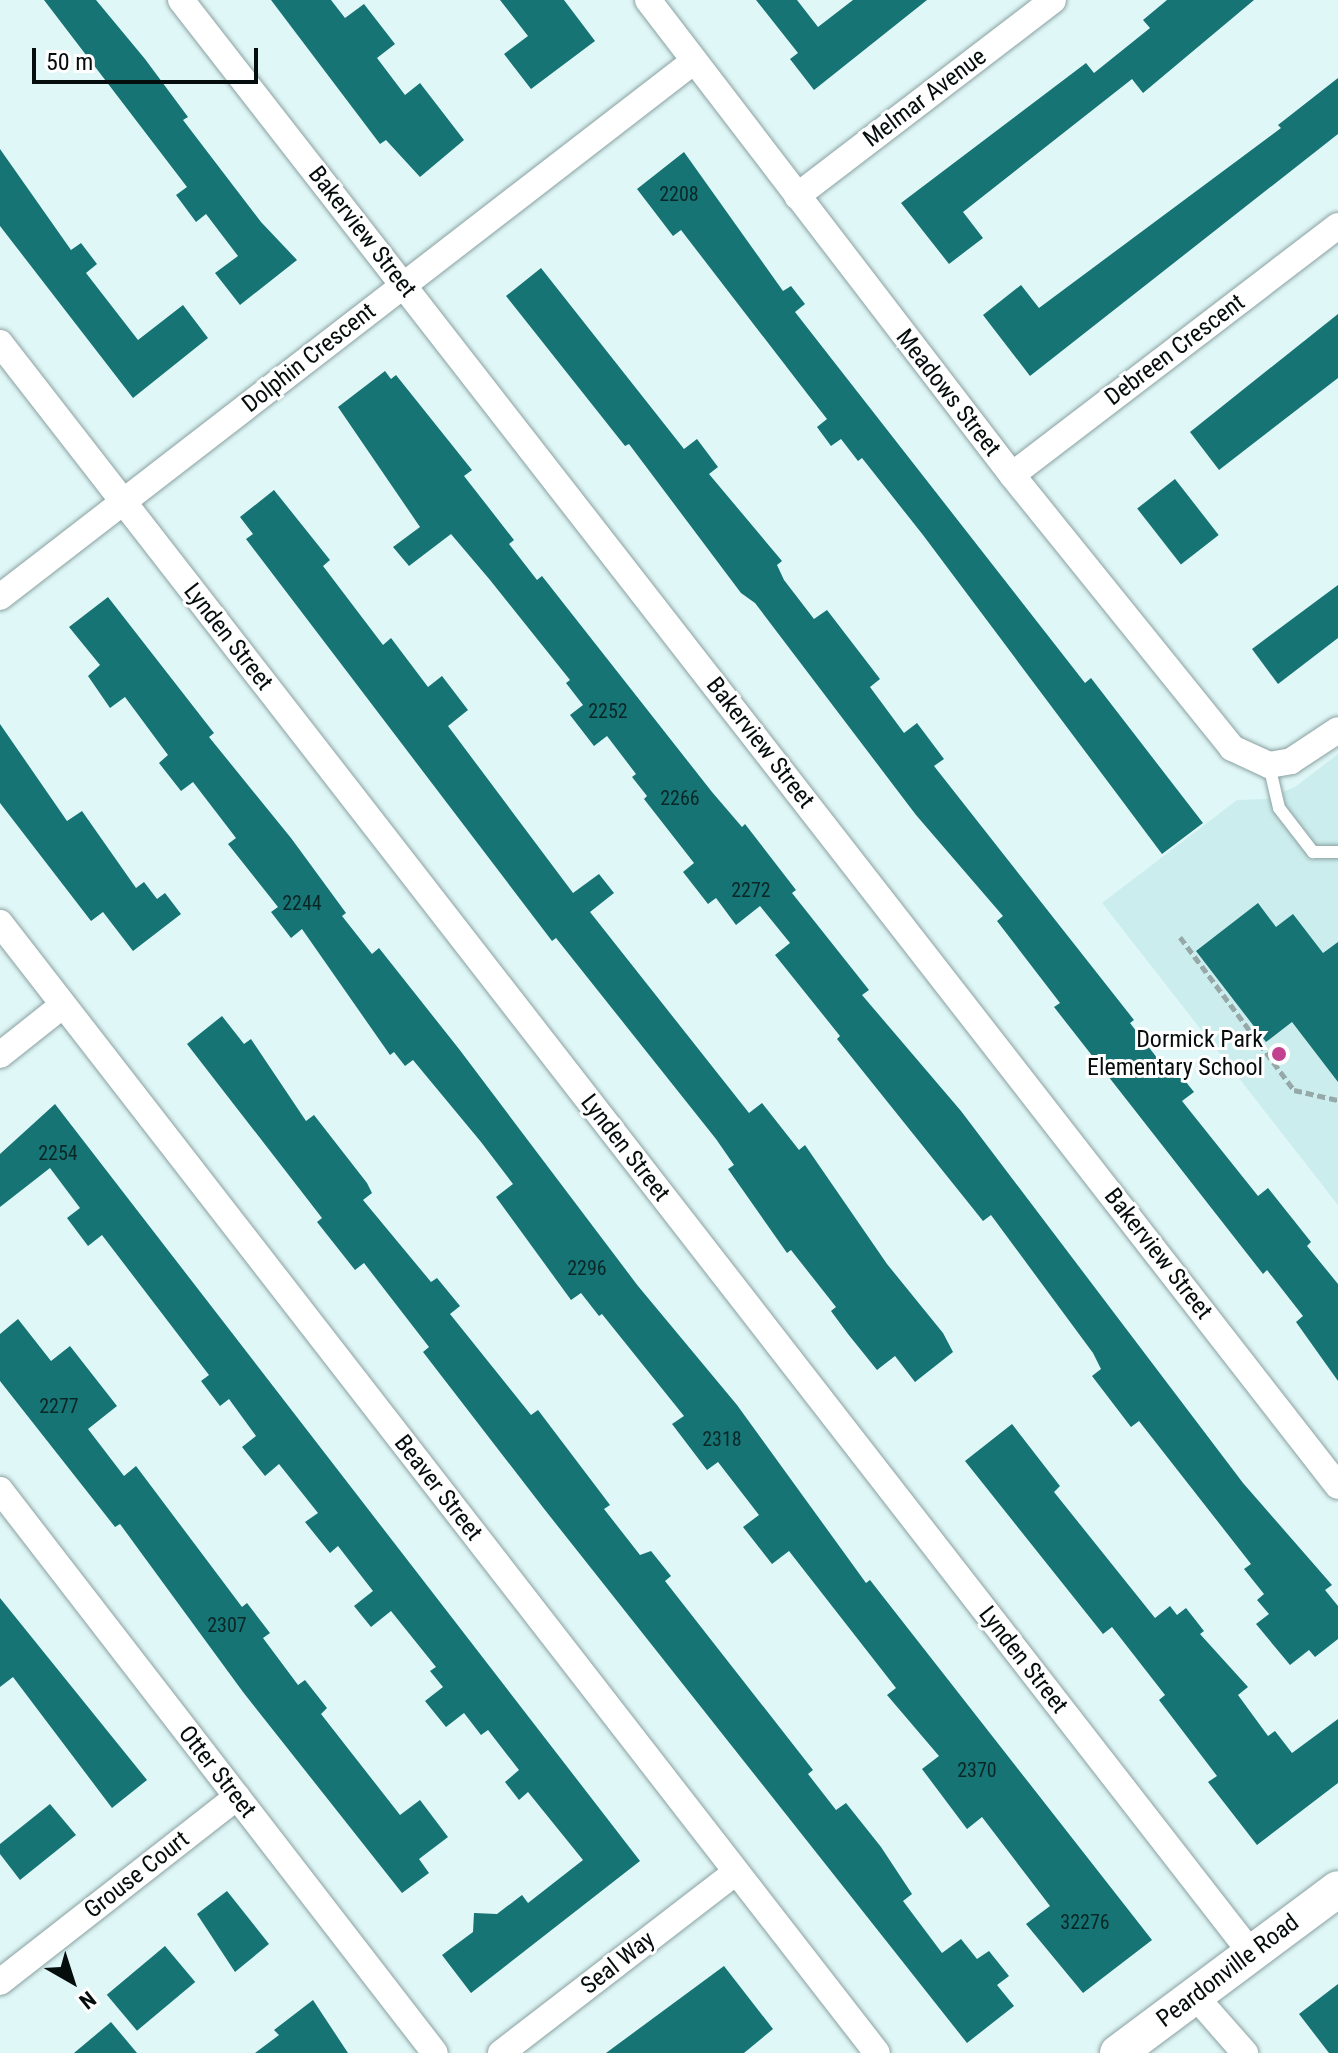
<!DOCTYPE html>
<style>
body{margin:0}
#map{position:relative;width:1338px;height:2053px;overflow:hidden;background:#e0f7f7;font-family:"Roboto Condensed",sans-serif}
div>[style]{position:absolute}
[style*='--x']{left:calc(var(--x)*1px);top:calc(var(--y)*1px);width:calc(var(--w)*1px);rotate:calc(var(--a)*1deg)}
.built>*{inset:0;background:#cceded}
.building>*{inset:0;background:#167475;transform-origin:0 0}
.path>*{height:5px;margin-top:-2.5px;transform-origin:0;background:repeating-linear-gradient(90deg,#96a8a8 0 8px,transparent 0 12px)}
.roads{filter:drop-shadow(0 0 2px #8ba1a1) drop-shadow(0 0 2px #8ba1a1)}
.service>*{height:12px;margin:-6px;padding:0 6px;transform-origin:6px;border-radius:6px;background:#fff}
.minor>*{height:26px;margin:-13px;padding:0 13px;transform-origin:13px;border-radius:13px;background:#fff}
.secondary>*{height:36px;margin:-18px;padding:0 18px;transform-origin:18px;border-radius:18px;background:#fff}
.dots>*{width:22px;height:22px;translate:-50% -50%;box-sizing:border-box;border:4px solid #fff;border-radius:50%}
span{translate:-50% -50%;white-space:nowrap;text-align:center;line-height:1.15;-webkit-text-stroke:6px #fff;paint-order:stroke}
.number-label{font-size:20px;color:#0a2727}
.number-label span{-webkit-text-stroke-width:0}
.street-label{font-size:24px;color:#060d0d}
.poi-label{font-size:24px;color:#060d0d}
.right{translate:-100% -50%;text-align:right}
.north{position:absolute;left:32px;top:1941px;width:80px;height:80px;-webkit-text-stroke:6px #fff;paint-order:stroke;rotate:141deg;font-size:22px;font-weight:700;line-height:32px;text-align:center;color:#060d0d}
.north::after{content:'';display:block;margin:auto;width:28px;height:36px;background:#060d0d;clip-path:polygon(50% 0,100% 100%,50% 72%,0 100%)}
.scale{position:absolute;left:32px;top:48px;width:226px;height:36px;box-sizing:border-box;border:4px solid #060d0d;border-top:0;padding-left:10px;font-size:24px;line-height:28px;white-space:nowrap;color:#060d0d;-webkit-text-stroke:6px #fff;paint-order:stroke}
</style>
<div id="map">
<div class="built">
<i style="clip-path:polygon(1338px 754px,1338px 1205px,1102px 903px,1237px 800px,1266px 799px,1295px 787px)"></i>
</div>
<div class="building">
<i style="clip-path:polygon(44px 0,96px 0,145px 59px,188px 117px,183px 120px,261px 222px,297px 260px,240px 305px,215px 273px,238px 256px,206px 214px,196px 222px,176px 195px,187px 187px)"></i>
<i style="clip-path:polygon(271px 0,331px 0,345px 18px,364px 4px,395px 44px,377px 58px,405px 95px,420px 83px,464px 140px,420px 177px,386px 140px,380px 144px)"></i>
<i style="clip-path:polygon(500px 0,564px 0,595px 41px,531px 89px,504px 54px,528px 36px)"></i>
<i style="clip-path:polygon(756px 0,797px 0,818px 27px,853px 0,927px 0,814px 90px,790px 59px,798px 53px)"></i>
<i style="clip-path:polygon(1167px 0,1254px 0,1143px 93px,1132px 79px,963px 212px,983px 238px,949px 264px,901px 203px,1086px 63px,1094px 73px,1150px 28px,1143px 20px)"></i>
<i style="clip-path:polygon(1338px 78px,1338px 134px,1030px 376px,983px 315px,1021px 285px,1039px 308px,1281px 128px,1278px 125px)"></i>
<i style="clip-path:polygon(0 149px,71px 250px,81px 243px,97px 264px,86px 273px,138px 340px,183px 305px,208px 338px,133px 398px,0 226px)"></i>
<i style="clip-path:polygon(684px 152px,783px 291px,791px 286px,805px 304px,795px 312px,1085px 683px,1091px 678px,1203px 823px,1162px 854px,923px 535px,862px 458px,858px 461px,841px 439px,831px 446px,817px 427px,827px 419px,809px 396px,681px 230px,673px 236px,637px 189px)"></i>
<i style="clip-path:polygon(541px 268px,684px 449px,697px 439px,718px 467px,709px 474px,782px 561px,777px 565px,784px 580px,814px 619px,827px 610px,880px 679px,870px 687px,904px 733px,917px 723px,944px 759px,934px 766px,1134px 1020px,1130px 1023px,1168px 1072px,1174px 1067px,1194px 1092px,1182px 1101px,1258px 1196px,1268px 1188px,1311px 1242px,1307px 1246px,1338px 1284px,1338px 1381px,1296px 1322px,1303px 1316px,1267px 1270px,1263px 1274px,1054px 1007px,1060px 1003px,997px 921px,1003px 916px,916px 815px,755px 603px,741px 593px,629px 444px,625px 446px,506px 296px)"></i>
<i style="clip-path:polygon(1338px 314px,1338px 378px,1219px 470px,1190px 432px)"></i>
<i style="clip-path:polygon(385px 371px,391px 379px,396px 375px,472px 470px,464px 476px,514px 540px,509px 544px,537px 580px,542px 576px,712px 792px,742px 827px,745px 824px,796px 890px,792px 893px,869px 990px,862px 995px,961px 1111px,1243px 1483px,1332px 1585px,1325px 1590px,1338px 1606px,1338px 1639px,1315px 1657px,1309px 1650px,1290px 1665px,1256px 1624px,1269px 1614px,1257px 1600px,1264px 1594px,1244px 1569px,1251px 1564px,1139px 1421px,1131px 1427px,1092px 1376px,1101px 1369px,1093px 1353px,991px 1215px,983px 1221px,837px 1039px,840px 1036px,775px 955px,790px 943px,760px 906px,736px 925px,716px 898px,708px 904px,683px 872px,694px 863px,644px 799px,647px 796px,632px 777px,636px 774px,607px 736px,594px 746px,570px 715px,583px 705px,566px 683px,570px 680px,490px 580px,451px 534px,409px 566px,393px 547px,420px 527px,338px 407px)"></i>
<i style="left:1175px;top:479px;width:71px;height:48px;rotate:52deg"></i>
<i style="clip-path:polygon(274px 490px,330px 560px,323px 566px,383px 645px,391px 638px,428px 687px,442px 676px,468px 710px,448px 726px,573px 893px,599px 874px,614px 893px,590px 912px,749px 1113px,762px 1103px,799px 1150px,805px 1145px,887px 1264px,943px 1333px,953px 1352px,915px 1382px,895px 1356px,877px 1370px,848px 1334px,831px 1311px,836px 1307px,791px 1250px,787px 1253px,728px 1169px,734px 1165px,716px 1139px,556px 938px,552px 941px,246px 539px,253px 534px,240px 517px)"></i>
<i style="clip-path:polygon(1338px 585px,1338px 638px,1278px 684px,1252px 649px)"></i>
<i style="clip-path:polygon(108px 597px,214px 733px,209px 737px,291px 838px,346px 913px,342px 916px,372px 954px,379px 948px,459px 1049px,638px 1286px,737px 1405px,866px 1583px,870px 1580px,1152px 1940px,1083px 1993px,1026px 1924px,1050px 1906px,982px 1817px,967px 1829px,922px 1769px,939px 1756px,887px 1695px,896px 1688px,789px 1551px,772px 1564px,743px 1527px,759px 1515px,718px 1462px,707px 1470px,672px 1424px,684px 1416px,602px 1314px,599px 1316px,581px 1293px,571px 1300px,496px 1197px,513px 1184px,481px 1142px,413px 1060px,405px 1066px,394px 1052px,390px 1055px,302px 929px,291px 938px,271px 912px,278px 907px,228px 844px,236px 838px,193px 782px,181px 791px,159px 763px,168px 755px,125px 697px,110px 708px,88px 676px,100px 665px,69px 627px)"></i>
<i style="clip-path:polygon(0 724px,67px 821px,82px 811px,136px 888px,144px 882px,157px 899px,165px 893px,181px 914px,133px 951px,103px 912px,91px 921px,0 803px)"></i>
<i style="clip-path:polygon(1258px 903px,1276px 927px,1293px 914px,1323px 953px,1338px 942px,1338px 1082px,1292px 1022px,1266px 1042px,1196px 951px)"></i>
<i style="clip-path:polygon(222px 1016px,244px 1044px,251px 1039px,306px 1121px,314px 1115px,367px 1183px,372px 1193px,363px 1200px,431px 1282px,437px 1278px,460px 1306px,450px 1314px,531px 1415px,538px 1410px,610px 1505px,604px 1509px,640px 1555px,651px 1551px,671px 1576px,665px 1581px,813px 1770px,808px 1774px,836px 1810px,846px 1803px,881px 1847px,912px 1894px,903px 1901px,942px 1953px,961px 1939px,977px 1959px,989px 1951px,1009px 1976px,997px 1985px,1014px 2006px,967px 2043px,545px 1510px,423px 1352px,429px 1347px,364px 1263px,355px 1270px,317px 1222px,322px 1218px,187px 1044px)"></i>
<i style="clip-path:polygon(55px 1104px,640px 1861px,471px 1993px,442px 1955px,473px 1932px,474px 1913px,497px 1914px,522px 1895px,528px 1903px,583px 1860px,528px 1792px,519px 1800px,505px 1782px,519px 1770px,488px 1730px,481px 1735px,464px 1713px,446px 1727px,425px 1701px,443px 1687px,430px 1671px,436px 1667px,391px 1611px,371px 1627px,354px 1606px,373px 1591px,338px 1546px,330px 1553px,305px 1522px,318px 1513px,279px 1464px,265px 1476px,242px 1447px,256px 1436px,229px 1399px,220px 1406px,201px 1381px,209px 1375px,102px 1235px,88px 1246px,67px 1218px,80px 1208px,50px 1168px,0 1207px,0 1154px)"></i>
<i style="clip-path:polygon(18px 1319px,51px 1361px,70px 1346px,117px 1406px,88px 1429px,124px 1476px,136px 1466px,242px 1607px,247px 1603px,270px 1633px,263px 1638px,298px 1685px,305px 1680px,327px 1708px,321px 1714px,400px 1815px,420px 1800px,448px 1837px,419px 1859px,429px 1873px,402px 1893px,243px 1692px,120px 1524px,115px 1527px,0 1381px,0 1334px)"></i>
<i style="clip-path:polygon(1012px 1424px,1060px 1486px,1054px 1492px,1155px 1618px,1170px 1606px,1177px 1615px,1186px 1608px,1204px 1631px,1200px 1634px,1248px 1687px,1238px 1695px,1268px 1736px,1275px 1731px,1292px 1753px,1338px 1719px,1338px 1783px,1257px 1845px,1208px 1782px,1217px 1776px,1159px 1700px,1165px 1695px,1112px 1627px,1103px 1634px,965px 1461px)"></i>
<i style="clip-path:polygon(0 1598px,147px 1780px,112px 1808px,13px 1677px,0 1687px)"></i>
<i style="clip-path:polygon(50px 1804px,76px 1835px,20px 1880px,0 1854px,0 1844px)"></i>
<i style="clip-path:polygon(227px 1891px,269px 1944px,235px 1972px,197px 1914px)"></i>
<i style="left:165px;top:1946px;width:47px;height:76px;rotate:50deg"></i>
<i style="clip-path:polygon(724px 1966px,773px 2029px,744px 2053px,606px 2053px)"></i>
<i style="clip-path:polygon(1338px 1984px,1338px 2053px,1329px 2053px,1299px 2014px)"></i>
<i style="clip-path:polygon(313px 2000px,348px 2053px,255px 2053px,279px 2035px,274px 2030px)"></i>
<i style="clip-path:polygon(111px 2022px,137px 2053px,74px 2053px)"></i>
</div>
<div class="path">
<i style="--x:1180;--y:937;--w:191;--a:53.3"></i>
<i style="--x:1294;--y:1090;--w:45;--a:12.8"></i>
</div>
<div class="roads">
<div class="service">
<i style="--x:1269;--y:765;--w:44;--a:76.9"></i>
<i style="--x:1279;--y:808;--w:56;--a:52.3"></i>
<i style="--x:1313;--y:852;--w:25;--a:0"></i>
</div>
<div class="minor">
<i style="--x:181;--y:0;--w:1883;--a:52.1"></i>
<i style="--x:648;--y:0;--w:598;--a:52.54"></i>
<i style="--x:1012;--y:475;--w:351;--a:51.1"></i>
<i style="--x:1232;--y:748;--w:41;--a:24.7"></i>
<i style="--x:1269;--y:765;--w:22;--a:-10"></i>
<i style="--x:1291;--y:761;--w:56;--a:-33.4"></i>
<i style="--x:797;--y:196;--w:322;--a:-37.4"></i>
<i style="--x:0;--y:343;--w:2039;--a:52.15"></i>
<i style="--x:1012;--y:475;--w:410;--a:-37.4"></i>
<i style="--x:0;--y:597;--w:877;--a:-37.68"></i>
<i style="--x:0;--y:923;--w:1430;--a:52.18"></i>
<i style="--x:0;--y:1055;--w:80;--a:-38.4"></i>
<i style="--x:0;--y:1490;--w:711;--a:52.31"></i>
<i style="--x:0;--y:1982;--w:301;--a:-38"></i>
<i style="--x:1195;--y:1996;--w:76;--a:48.7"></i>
<i style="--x:501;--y:2053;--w:295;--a:-37.6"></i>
</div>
<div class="secondary">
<i style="--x:1118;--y:2053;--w:274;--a:-36.7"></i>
</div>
</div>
<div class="dots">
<i style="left:1279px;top:1054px;background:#c14390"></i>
</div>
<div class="number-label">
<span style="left:679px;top:194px">2208</span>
<span style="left:608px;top:711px">2252</span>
<span style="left:680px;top:798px">2266</span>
<span style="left:751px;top:890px">2272</span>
<span style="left:302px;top:903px">2244</span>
<span style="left:58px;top:1153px">2254</span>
<span style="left:587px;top:1268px">2296</span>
<span style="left:59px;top:1406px">2277</span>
<span style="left:722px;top:1439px">2318</span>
<span style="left:227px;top:1625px">2307</span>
<span style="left:977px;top:1770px">2370</span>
<span style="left:1085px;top:1922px">32276</span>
</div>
<div class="street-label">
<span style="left:925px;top:98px;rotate:-37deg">Melmar Avenue</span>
<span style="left:362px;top:232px;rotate:52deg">Bakerview Street</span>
<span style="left:1175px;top:350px;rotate:-37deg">Debreen Crescent</span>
<span style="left:309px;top:358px;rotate:-38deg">Dolphin Crescent</span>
<span style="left:948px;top:393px;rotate:52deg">Meadows Street</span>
<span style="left:228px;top:637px;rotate:52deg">Lynden Street</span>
<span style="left:760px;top:743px;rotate:52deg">Bakerview Street</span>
<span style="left:625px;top:1148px;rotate:52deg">Lynden Street</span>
<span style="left:1158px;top:1254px;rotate:52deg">Bakerview Street</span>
<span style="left:438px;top:1488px;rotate:52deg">Beaver Street</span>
<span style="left:1023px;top:1660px;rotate:52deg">Lynden Street</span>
<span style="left:217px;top:1772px;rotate:52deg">Otter Street</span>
<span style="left:137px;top:1875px;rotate:-38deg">Grouse Court</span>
<span style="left:618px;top:1963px;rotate:-38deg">Seal Way</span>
<span style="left:1228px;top:1971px;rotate:-37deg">Peardonville Road</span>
</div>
<div class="poi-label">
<span class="right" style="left:1263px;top:1054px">Dormick Park<br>Elementary School</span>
</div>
<div class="north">N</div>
<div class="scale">50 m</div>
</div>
